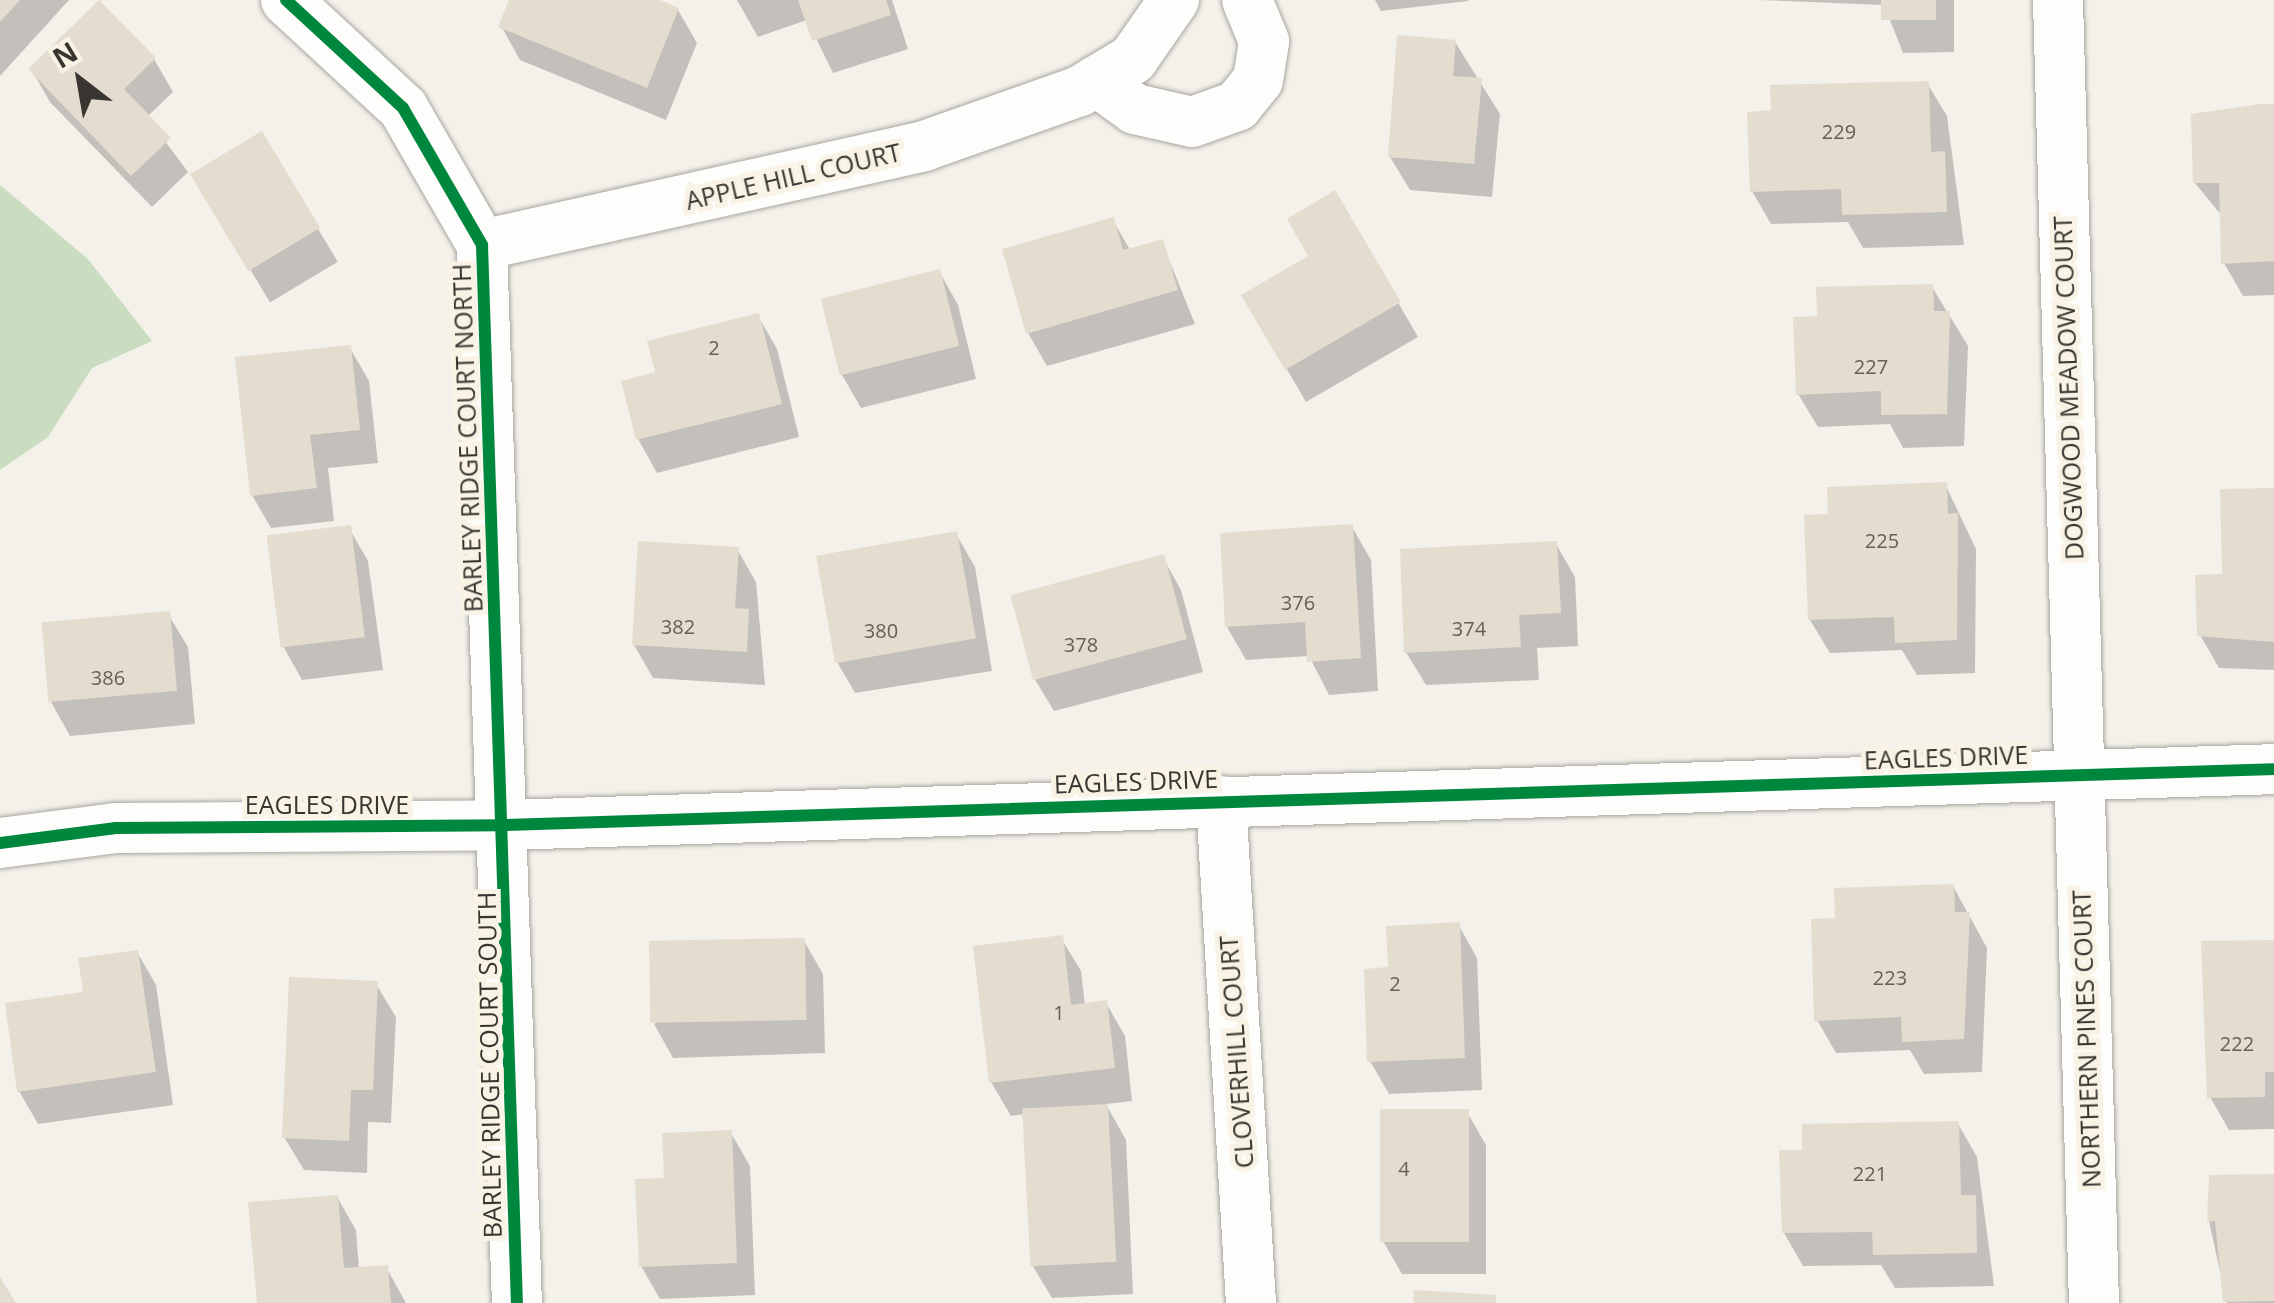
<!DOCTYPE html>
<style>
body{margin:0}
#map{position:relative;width:2274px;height:1303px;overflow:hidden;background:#f4f1ea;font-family:"Open Sans",sans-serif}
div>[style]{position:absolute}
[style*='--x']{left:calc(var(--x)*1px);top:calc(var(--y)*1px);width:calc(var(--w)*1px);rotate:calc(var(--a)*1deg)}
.forest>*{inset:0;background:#caddc0}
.shadow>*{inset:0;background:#0003;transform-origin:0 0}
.building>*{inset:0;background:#e4dcce;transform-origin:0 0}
.roads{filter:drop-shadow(0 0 2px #a8a6a0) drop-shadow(0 0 2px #a8a6a0)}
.street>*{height:50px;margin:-25px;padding:0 25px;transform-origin:25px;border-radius:25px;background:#fdfdfc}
.cycleway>*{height:12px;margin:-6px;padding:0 6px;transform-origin:6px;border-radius:6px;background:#00873e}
span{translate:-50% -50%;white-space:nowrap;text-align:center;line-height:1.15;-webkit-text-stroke:10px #f9f3e5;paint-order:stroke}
.number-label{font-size:20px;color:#646058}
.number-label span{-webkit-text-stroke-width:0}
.street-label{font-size:25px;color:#393631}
.north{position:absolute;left:30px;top:30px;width:100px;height:100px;-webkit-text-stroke:8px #f9f3e5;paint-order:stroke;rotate:329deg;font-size:28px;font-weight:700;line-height:40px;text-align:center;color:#393631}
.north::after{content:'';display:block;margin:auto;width:35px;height:45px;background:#393631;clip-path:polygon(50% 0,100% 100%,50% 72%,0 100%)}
</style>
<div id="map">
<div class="forest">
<i style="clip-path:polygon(0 185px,88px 259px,152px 341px,92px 368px,48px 437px,0 470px)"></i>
</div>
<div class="shadow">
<i style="clip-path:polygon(0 0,69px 0,0 76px)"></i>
<i style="clip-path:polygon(512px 0,654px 0,678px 10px,697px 43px,666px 120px,520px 60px,501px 26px)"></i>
<i style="clip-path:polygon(737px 0,892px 0,908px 49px,833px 73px,807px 20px,758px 37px)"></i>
<i style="clip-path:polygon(1375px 0,1468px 0,1468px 1px,1381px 11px)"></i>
<i style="clip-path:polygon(1760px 0,1954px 0,1954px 52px,1903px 53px,1884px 5px)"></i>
<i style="clip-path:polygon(1455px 42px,1500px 114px,1492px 197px,1410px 190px,1390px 157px)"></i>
<i style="clip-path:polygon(154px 59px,173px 92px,147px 117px,188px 172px,152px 207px,50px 102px,31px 69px)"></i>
<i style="clip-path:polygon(1927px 83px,1947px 116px,1964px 245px,1863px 248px,1848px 222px,1771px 224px,1752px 191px)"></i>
<i style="clip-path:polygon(2274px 108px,2274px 295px,2243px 296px,2224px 263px,2222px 216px,2195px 183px)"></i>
<i style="left:261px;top:134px;width:149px;height:79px;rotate:59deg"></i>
<i style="clip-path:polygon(1335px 194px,1418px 337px,1306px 402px,1244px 296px,1312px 257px)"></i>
<i style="clip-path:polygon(1113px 220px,1130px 250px,1162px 242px,1195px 324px,1047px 366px,1028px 333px)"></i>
<i style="clip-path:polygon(939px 271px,958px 305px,976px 379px,861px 408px,842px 375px,823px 300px)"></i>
<i style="clip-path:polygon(1932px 287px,1968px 346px,1964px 446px,1903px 448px,1890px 424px,1818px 427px,1798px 394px,1819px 318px)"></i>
<i style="clip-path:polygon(758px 316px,777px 349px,799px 437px,657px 473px,638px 439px,658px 374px)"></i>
<i style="clip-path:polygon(350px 348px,369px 381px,378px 463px,328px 468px,334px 521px,271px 528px,252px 495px)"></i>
<i style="clip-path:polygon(1945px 484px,1976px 549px,1975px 673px,1917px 675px,1902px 650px,1830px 653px,1810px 620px,1831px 516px)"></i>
<i style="clip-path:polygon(2274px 490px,2274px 670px,2219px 668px,2200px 635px)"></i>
<i style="clip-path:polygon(1352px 527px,1371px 560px,1378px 691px,1329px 695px,1309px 656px,1246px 660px,1227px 627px)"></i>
<i style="clip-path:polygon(349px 528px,368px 561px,383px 670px,302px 680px,283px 646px)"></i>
<i style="clip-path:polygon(956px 534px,975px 567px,992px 671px,855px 693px,836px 660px)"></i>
<i style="clip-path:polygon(1556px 544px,1575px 577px,1578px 646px,1537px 648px,1539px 680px,1426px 685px,1406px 652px)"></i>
<i style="clip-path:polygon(737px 549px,756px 582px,765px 685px,653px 678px,634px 645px)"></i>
<i style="clip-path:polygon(1162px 556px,1181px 590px,1203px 672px,1054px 711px,1034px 678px)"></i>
<i style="clip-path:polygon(168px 614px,188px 647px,195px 724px,70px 736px,51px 702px)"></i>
<i style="clip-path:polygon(1953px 886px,1987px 948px,1982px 1072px,1924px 1074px,1910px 1050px,1836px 1053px,1817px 1020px,1837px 920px)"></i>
<i style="clip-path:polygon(1458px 924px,1477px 958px,1482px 1090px,1389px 1094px,1370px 1061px)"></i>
<i style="clip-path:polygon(1061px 938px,1081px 971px,1085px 1006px,1106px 1003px,1125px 1036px,1132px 1101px,1106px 1104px,1126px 1140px,1133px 1294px,1052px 1298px,1032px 1265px,1025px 1114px,1011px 1116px,991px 1082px)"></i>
<i style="clip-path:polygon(804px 941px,823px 974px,825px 1053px,673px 1058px,654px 1024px)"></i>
<i style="clip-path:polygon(2274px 943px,2274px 1129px,2229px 1130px,2210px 1097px)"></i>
<i style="clip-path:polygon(137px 952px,156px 985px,173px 1105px,38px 1124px,19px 1091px)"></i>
<i style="clip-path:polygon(376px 984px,396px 1017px,391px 1123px,368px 1122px,367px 1173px,304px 1170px,284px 1137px)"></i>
<i style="clip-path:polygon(1467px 1112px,1486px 1145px,1486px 1274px,1402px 1274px,1383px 1241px)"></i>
<i style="clip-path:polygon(1958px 1124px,1977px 1157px,1994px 1286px,1895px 1288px,1881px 1265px,1803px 1266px,1784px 1233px,1804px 1152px)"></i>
<i style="clip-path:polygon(731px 1133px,750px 1166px,755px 1295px,660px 1299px,641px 1266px,667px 1180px)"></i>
<i style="clip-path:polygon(2274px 1176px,2274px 1303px,2227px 1303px,2209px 1221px)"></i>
<i style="clip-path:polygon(337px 1197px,356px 1230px,359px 1269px,386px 1267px,406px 1303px,259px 1303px)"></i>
</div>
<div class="building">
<i style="clip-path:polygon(0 0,20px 0,0 22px)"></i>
<i style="clip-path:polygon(99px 0,156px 58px,124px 89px,171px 138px,131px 176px,28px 69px)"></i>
<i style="clip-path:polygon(509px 0,660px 0,679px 8px,647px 88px,498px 27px)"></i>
<i style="clip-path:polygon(798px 0,886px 0,891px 15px,812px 41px)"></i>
<i style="left:1881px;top:0;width:55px;height:20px"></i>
<i style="clip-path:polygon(1397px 35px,1456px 40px,1453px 76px,1482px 78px,1474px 164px,1388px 157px)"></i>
<i style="clip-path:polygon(1929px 81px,1931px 152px,1945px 151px,1947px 212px,1842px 215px,1841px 189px,1750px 192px,1747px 112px,1771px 110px,1770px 85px)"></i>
<i style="clip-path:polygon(2261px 104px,2274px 104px,2274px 261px,2221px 264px,2219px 183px,2193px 183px,2191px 114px)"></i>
<i style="left:262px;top:131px;width:113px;height:84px;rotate:59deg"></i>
<i style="clip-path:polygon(1335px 190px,1401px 302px,1285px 370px,1241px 295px,1308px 256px,1287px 219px)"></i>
<i style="clip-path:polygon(1114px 217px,1123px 250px,1163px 239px,1178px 290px,1026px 334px,1002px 249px)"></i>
<i style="left:940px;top:269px;width:79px;height:123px;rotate:76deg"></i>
<i style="clip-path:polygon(1933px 284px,1934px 311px,1950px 311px,1947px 414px,1881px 415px,1881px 391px,1796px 395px,1793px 317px,1817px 316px,1816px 287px)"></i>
<i style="clip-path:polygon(759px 313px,782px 404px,636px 440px,621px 381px,655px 372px,647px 341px)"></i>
<i style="clip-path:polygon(351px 345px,360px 430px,310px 435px,317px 488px,250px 496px,235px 357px)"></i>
<i style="clip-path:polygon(1947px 482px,1948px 514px,1958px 513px,1957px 640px,1895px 643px,1894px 617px,1808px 620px,1804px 515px,1828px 514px,1827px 487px)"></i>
<i style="clip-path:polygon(2274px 488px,2274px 642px,2197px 636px,2195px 575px,2222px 574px,2220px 489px)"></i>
<i style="clip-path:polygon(1353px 524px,1361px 658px,1307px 662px,1305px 622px,1225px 627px,1220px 533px)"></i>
<i style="left:351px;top:525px;width:113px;height:85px;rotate:83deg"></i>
<i style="left:957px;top:531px;width:109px;height:143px;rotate:80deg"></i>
<i style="clip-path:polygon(638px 541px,739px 547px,735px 608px,749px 609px,747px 652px,632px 645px)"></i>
<i style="clip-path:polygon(1557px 541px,1561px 613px,1519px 615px,1521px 647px,1404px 653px,1400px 549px)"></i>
<i style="left:1164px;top:554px;width:88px;height:159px;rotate:75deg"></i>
<i style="left:170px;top:611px;width:80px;height:129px;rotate:85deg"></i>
<i style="clip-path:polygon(1954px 884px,1955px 912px,1970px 912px,1964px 1039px,1902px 1042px,1901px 1017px,1814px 1021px,1811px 919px,1835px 918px,1834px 888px)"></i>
<i style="clip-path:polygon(1460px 922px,1465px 1058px,1367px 1062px,1364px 969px,1388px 967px,1386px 926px)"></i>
<i style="clip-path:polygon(1063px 935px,1071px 1005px,1107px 1000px,1115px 1068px,989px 1083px,973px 946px)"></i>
<i style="left:805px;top:938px;width:82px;height:156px;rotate:89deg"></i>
<i style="clip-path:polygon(2274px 940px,2274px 1072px,2265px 1072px,2265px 1097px,2207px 1098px,2201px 941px)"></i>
<i style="clip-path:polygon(138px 950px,156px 1072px,17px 1092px,5px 1003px,83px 992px,78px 958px)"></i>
<i style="clip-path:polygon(289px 977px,378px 981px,373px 1090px,351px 1090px,349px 1141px,282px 1138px)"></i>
<i style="left:1108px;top:1104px;width:158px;height:86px;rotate:87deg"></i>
<i style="left:1469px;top:1109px;width:133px;height:89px;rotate:90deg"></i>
<i style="clip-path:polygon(1959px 1121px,1961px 1195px,1976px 1195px,1977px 1253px,1873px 1255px,1872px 1232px,1782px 1233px,1779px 1150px,1802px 1150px,1802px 1124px)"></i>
<i style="clip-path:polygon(732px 1130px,737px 1263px,639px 1267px,635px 1179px,664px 1178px,662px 1133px)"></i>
<i style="clip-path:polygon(2274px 1174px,2274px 1301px,2223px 1302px,2215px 1221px,2207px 1222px,2209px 1175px)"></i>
<i style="clip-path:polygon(338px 1195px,344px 1268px,388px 1265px,391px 1303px,257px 1303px,248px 1202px)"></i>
<i style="clip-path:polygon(0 1277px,16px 1303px,0 1303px)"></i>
<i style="clip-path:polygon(1414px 1290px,1496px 1295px,1496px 1303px,1413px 1303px)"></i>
</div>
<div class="roads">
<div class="street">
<i style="--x:286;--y:0;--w:159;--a:42.7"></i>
<i style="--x:403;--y:108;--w:158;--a:60"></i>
<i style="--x:482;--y:245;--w:1059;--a:88.11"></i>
<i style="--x:2058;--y:0;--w:1303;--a:88.42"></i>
<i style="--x:1096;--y:81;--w:48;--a:35.7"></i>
<i style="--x:1135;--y:109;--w:58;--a:12.8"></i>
<i style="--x:1192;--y:122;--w:48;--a:-19.6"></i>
<i style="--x:1237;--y:106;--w:33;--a:-51"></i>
<i style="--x:1258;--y:80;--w:39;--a:-81"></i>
<i style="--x:1264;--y:41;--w:44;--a:-112.5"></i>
<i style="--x:482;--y:245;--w:453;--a:-12.6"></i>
<i style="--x:924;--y:146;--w:165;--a:-19.4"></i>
<i style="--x:1080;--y:91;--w:62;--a:-31.1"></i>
<i style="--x:1133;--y:59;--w:72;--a:-55.2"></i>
<i style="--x:1221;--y:801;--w:503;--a:86.58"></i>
<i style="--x:0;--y:843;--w:117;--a:-7.4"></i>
<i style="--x:116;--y:828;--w:390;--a:-0.4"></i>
<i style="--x:506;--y:825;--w:1769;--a:-1.81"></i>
</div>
</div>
<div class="cycleway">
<i style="--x:286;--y:0;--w:159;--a:42.7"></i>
<i style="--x:403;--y:108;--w:158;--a:60"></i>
<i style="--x:482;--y:245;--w:1059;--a:88.11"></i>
<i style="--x:0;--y:843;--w:117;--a:-7.4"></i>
<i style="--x:116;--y:828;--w:390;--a:-0.4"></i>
<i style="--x:506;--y:825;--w:1769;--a:-1.81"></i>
</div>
<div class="number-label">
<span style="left:1839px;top:131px">229</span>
<span style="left:714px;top:347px">2</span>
<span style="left:1871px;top:366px">227</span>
<span style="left:1882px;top:540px">225</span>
<span style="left:1298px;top:602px">376</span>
<span style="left:678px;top:626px">382</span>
<span style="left:1469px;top:628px">374</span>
<span style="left:881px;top:630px">380</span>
<span style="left:1081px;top:644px">378</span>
<span style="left:108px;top:677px">386</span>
<span style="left:1890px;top:977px">223</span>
<span style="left:1395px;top:983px">2</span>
<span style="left:1059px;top:1012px">1</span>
<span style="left:2237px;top:1043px">222</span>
<span style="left:1404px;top:1168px">4</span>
<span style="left:1870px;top:1173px">221</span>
</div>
<div class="street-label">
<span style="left:793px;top:176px;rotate:-13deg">APPLE HILL COURT</span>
<span style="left:2068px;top:388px;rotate:-92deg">DOGWOOD MEADOW COURT</span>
<span style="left:467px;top:438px;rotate:-92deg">BARLEY RIDGE COURT NORTH</span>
<span style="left:1946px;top:757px;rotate:-2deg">EAGLES DRIVE</span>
<span style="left:1136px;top:781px;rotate:-2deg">EAGLES DRIVE</span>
<span style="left:327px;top:804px">EAGLES DRIVE</span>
<span style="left:2086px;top:1039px;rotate:-92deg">NORTHERN PINES COURT</span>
<span style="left:1236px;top:1052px;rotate:-94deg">CLOVERHILL COURT</span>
<span style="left:489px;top:1065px;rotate:-91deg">BARLEY RIDGE COURT SOUTH</span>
</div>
<div class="north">N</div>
</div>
